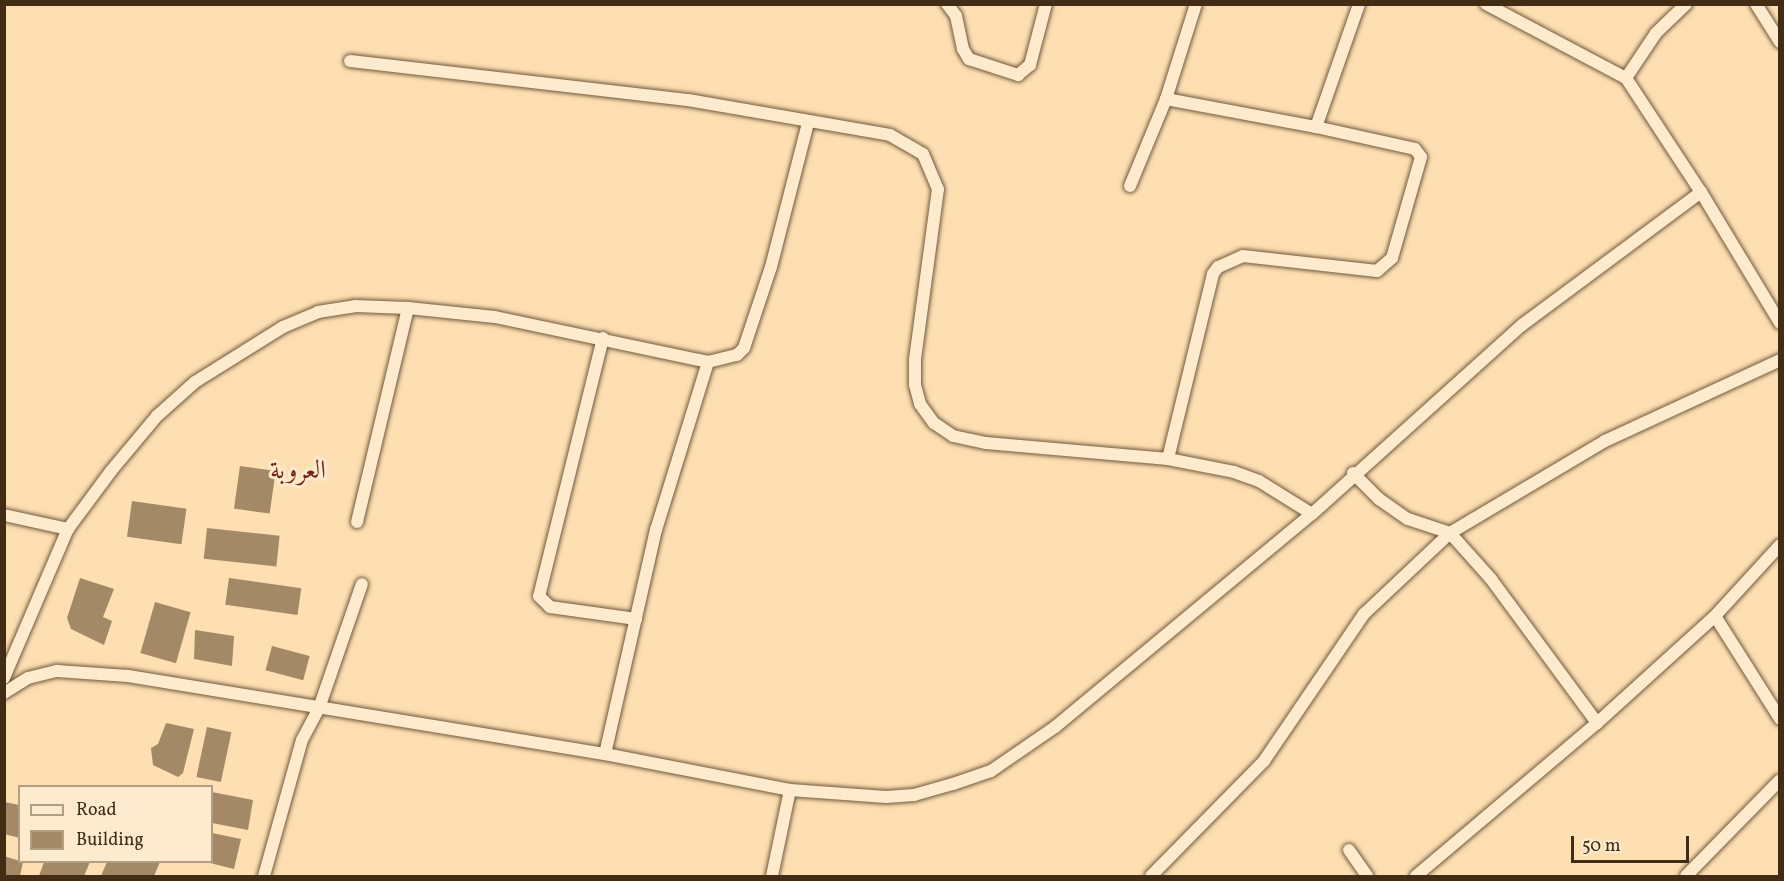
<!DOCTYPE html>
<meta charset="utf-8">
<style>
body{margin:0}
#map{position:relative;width:1784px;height:881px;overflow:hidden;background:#fedfb2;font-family:Vollkorn,Amiri,serif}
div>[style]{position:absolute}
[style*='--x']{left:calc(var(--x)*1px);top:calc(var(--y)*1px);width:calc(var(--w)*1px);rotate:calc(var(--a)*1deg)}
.building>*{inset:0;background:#a48967;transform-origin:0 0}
.roads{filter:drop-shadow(0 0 2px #71593c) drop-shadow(0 0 2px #71593c)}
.street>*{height:12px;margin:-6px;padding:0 6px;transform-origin:6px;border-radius:6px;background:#feeacd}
span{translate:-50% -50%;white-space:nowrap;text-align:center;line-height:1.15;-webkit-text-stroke:6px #feeacd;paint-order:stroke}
.neighbourhood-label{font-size:26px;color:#7a1f14}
.frame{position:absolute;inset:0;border:6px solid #422c15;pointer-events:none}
.legend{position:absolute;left:18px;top:785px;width:195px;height:78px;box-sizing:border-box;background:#feeacd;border:2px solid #b39e83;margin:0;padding:8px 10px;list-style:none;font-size:18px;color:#422c15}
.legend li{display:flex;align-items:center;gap:12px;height:30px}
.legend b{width:30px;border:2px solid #b39e83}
.scale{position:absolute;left:1571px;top:836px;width:118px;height:27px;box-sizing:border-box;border:3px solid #422c15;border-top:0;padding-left:8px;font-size:18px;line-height:21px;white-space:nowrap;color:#422c15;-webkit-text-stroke:4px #feeacd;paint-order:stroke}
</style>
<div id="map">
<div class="building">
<i style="left:240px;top:466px;width:36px;height:43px;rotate:8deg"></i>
<i style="left:132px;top:501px;width:55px;height:36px;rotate:8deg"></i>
<i style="left:207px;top:528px;width:73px;height:31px;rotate:6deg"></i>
<i style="clip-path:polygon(80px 578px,114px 589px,103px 617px,112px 621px,104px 645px,71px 629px,67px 618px)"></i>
<i style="left:229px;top:578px;width:73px;height:27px;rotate:8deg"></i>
<i style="left:155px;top:602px;width:37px;height:53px;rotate:16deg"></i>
<i style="clip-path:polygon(195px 630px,234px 636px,232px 666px,194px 659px)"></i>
<i style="left:272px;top:646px;width:39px;height:25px;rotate:15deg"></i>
<i style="clip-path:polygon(166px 723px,194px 729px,183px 773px,178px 777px,153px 765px,151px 748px,158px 744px)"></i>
<i style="left:207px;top:727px;width:25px;height:51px;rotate:12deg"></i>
<i style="clip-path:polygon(212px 792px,253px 800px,248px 830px,212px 823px)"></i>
<i style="clip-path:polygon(4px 802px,20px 805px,20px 838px,4px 834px)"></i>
<i style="clip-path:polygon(212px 833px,241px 839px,234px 869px,206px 862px,212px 862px)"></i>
<i style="clip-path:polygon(4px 856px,23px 862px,20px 876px,4px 876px)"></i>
<i style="clip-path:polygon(44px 862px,90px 862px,84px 876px,39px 876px)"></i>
<i style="clip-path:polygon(107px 862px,160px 862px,154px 876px,101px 876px)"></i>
</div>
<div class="roads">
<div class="street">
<i style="--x:947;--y:4;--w:15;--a:53"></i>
<i style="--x:956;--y:16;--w:34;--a:78"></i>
<i style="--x:963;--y:49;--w:12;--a:59"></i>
<i style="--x:969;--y:59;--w:52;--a:18.1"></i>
<i style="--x:1018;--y:75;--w:16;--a:-40"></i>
<i style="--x:1030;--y:65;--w:63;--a:-75.3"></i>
<i style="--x:1486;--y:4;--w:158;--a:27.9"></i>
<i style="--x:1626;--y:78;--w:136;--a:56.7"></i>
<i style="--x:1701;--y:192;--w:153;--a:58.9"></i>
<i style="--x:1756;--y:4;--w:45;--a:57.7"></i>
<i style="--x:350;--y:61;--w:340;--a:6.6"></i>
<i style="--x:688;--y:100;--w:205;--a:9.8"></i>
<i style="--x:890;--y:135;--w:38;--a:30"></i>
<i style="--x:923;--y:154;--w:38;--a:67"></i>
<i style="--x:938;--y:189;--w:173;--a:97.7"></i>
<i style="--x:915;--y:360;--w:25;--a:90"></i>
<i style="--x:915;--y:385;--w:20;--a:75"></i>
<i style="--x:920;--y:404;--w:24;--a:54"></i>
<i style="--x:934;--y:423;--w:23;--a:34"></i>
<i style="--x:953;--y:436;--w:34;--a:12"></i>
<i style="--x:986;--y:443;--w:183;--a:5"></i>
<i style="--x:1168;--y:459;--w:67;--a:11.1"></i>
<i style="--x:1234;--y:472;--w:27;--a:20"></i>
<i style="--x:1259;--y:481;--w:62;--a:31.9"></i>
<i style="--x:1626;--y:78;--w:54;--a:-56.3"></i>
<i style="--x:1656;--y:33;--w:42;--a:-44"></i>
<i style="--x:1166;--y:99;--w:153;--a:10.6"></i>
<i style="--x:1316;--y:127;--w:101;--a:12.5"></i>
<i style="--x:1415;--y:149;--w:10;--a:53"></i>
<i style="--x:1421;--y:157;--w:105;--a:106"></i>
<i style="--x:1392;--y:258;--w:20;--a:139"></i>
<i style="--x:1377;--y:271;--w:135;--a:-173.6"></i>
<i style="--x:1243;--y:256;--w:27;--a:156"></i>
<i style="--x:1218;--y:267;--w:9;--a:126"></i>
<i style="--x:1213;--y:274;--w:190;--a:103.7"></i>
<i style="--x:1316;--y:127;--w:130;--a:-70.7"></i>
<i style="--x:1130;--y:186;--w:94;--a:-67.5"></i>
<i style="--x:1166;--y:99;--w:100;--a:-72.5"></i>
<i style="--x:603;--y:338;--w:266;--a:103.9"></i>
<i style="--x:539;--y:596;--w:16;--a:45"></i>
<i style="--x:550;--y:607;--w:87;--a:7.9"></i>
<i style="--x:1353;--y:473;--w:37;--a:45"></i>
<i style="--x:1379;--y:499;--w:35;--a:35"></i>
<i style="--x:1408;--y:519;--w:44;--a:18.4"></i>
<i style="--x:1450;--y:533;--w:180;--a:-30.7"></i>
<i style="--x:1605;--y:441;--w:193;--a:-24.8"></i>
<i style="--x:4;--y:515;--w:66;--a:12.3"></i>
<i style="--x:357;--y:522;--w:220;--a:-76.6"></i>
<i style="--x:1715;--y:616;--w:122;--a:57.7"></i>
<i style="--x:4;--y:678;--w:162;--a:-66.8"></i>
<i style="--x:68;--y:529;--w:72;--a:-53.4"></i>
<i style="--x:111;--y:471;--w:72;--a:-50.1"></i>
<i style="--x:157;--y:416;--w:51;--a:-41.8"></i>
<i style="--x:195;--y:382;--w:104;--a:-32"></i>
<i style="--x:283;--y:327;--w:38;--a:-23"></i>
<i style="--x:318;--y:312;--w:37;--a:-9"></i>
<i style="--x:355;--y:306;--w:53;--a:2.2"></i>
<i style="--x:408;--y:308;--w:87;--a:5.9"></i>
<i style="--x:495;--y:317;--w:218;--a:11.9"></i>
<i style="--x:4;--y:693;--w:28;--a:-32"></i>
<i style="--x:28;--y:678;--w:30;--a:-14"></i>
<i style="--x:57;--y:671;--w:71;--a:4"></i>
<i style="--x:128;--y:676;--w:483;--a:9.3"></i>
<i style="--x:605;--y:754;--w:188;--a:11"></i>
<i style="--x:790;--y:790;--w:96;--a:4.2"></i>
<i style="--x:886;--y:797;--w:28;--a:-4"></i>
<i style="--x:914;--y:795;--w:41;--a:-15.8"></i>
<i style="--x:953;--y:784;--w:40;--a:-18.9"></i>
<i style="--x:991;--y:771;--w:78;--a:-34.5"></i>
<i style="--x:1055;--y:727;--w:334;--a:-39.7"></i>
<i style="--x:1312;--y:514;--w:283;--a:-42"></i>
<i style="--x:1522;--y:325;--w:223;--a:-36.6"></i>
<i style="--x:1597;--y:723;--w:159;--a:-42.2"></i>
<i style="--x:1715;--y:616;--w:96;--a:-47.5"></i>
<i style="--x:605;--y:754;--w:230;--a:-77.2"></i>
<i style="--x:656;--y:530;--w:176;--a:-72.8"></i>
<i style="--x:708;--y:362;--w:30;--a:-14"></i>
<i style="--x:737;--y:355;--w:10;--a:-45"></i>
<i style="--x:744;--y:348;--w:85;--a:-71.6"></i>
<i style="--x:771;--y:267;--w:149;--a:-75.6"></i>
<i style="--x:1349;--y:850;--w:32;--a:55"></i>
<i style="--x:264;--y:876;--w:141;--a:-74.4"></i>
<i style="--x:302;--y:740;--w:36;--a:-62"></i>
<i style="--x:319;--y:708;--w:131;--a:-70.9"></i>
<i style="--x:772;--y:876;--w:88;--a:-78.2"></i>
<i style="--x:1151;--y:876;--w:161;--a:-45.5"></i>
<i style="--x:1264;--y:761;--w:178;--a:-55.8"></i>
<i style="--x:1364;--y:614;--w:118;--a:-43.3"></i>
<i style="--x:1450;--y:533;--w:62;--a:48.3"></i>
<i style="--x:1491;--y:579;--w:179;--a:53.6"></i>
<i style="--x:1597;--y:723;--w:237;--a:139.8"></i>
<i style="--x:1686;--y:876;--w:134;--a:-45.6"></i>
</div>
</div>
<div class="neighbourhood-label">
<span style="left:298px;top:472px">العروبة</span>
</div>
<div class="frame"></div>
<ul class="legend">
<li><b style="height:8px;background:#feeacd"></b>Road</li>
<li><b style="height:16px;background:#a48967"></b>Building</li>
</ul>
<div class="scale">50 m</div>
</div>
